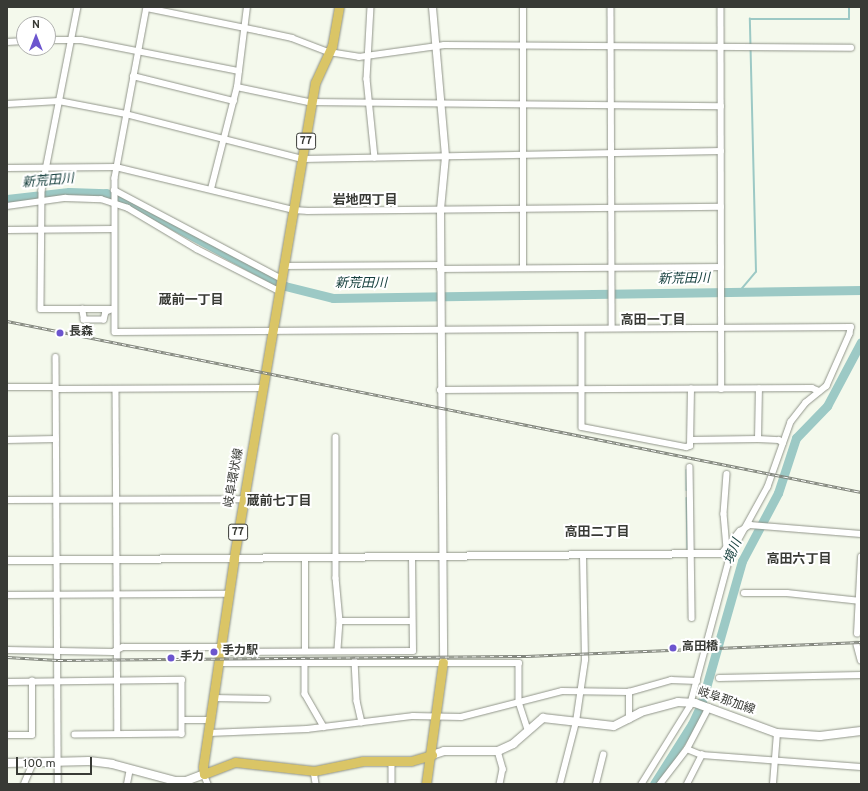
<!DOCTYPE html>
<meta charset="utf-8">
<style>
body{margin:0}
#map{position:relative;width:868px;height:791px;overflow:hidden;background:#f4f9ec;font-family:Overpass,"Noto Sans JP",sans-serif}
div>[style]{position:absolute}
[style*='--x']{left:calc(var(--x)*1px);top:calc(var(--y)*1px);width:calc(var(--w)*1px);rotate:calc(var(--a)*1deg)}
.stream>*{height:1.5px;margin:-0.75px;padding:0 0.75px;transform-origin:0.75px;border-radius:0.75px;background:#9cc9c5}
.river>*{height:9px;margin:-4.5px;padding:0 4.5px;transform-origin:4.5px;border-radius:4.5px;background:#9cc9c5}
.roads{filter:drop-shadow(0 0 1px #91958a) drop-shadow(0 0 1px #91958a)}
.minor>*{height:5.5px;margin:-2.75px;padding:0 2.75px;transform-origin:2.75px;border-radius:2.75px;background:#fff}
.tertiary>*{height:7px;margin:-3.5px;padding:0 3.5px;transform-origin:3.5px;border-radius:3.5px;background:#fff}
.secondary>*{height:8px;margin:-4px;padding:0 4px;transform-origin:4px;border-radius:4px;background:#fff}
.primary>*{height:9px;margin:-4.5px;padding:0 4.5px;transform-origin:4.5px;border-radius:4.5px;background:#dac566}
.rail>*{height:3px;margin-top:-1.5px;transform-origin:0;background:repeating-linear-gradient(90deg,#fff 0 4.5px,#81857c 0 9px);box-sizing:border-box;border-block:1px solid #81857c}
.dots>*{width:11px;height:11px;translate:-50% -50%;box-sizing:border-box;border:2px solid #fff;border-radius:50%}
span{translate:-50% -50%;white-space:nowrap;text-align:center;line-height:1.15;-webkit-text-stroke:4px #fff;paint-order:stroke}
.shield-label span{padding:1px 3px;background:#fff;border:1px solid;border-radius:3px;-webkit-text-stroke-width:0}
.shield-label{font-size:11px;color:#383a35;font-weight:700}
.poi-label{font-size:12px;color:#383a35;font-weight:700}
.left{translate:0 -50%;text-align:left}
.street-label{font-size:12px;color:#383a35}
.water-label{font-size:13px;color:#16403e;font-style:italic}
.neighbourhood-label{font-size:13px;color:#383a35;font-weight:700}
.frame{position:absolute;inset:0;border:8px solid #383a35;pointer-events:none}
.north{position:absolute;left:16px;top:16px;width:40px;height:40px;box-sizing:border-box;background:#fff;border:1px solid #afb0ae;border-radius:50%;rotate:0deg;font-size:11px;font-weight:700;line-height:16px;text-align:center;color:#383a35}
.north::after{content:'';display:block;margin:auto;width:14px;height:18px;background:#6c55ce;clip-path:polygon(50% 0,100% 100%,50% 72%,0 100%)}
.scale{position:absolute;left:16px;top:757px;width:76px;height:18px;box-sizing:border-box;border:2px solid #383a35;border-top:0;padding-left:5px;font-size:12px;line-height:14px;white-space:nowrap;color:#383a35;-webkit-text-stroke:3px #fff;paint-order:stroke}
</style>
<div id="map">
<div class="stream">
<i style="--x:739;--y:292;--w:26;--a:-50"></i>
<i style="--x:756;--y:272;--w:253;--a:-91.4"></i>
<i style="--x:750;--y:19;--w:99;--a:0"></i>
<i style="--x:849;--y:19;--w:12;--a:-90"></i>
<i style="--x:687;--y:470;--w:20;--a:90"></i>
<i style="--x:687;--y:498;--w:51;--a:88.9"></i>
</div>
<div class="river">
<i style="--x:7;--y:199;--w:62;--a:-6.4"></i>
<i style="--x:69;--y:192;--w:37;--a:2"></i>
<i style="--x:106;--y:193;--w:21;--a:19"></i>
<i style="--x:126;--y:200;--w:181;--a:28.4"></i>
<i style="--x:285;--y:286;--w:49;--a:14"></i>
<i style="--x:333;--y:298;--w:528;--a:-0.87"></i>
<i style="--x:654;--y:784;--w:71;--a:-57.7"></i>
<i style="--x:692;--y:724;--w:21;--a:-65"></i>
<i style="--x:701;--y:705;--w:150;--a:-74.1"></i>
<i style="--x:742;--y:561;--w:77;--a:-62.1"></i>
<i style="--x:778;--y:493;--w:58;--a:-71.9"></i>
<i style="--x:796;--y:438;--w:45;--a:-45.9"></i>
<i style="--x:827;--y:406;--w:72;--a:-62"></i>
</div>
<div class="roads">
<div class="minor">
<i style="--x:78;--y:7;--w:187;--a:101.1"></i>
<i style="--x:42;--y:190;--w:119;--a:90.5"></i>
<i style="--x:41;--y:309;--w:73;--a:0"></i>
<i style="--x:114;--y:309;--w:9;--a:159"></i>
<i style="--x:106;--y:312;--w:8;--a:104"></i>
<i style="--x:104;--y:320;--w:20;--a:180"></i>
<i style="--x:84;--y:320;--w:11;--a:-100"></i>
<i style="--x:147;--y:7;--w:174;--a:100.6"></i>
<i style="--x:115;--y:178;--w:154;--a:90"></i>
<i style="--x:115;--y:332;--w:736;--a:-0.39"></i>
<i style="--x:851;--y:327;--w:7;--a:98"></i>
<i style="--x:850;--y:334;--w:57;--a:113.9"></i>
<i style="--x:827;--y:386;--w:27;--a:141"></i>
<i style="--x:806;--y:403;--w:24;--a:128"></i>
<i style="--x:791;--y:422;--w:69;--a:109.5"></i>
<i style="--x:768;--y:487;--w:77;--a:118.9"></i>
<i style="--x:731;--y:554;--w:158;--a:105"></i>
<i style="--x:690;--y:707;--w:91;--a:121.9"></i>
<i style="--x:371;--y:7;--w:72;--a:93.2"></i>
<i style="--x:367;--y:79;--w:79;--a:84.2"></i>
<i style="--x:611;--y:7;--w:321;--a:89.8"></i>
<i style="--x:721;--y:7;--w:382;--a:89.9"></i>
<i style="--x:147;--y:8;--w:115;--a:11.5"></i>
<i style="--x:260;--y:31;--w:33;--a:12"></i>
<i style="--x:292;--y:38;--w:40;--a:21"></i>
<i style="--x:329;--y:52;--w:30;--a:9"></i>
<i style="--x:359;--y:57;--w:86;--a:-8"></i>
<i style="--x:444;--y:45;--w:407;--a:0.4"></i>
<i style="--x:48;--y:40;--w:33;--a:0"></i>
<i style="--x:81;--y:40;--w:161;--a:11.1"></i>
<i style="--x:7;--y:42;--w:17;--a:-3"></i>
<i style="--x:133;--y:76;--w:104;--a:13.9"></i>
<i style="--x:237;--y:87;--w:74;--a:11.8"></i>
<i style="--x:309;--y:102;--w:412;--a:0.6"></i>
<i style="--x:7;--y:104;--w:52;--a:-3.3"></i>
<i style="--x:59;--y:101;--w:68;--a:11"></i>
<i style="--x:126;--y:114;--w:183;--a:14.3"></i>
<i style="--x:303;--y:159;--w:418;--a:-1.1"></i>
<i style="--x:7;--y:168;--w:109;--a:-0.5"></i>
<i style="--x:116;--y:167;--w:183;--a:13.6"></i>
<i style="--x:294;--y:210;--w:14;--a:4"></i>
<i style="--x:308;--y:211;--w:413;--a:-0.6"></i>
<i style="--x:211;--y:189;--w:105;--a:-75.7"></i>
<i style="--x:237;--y:87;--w:81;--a:-82.9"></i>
<i style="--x:114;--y:190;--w:190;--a:27.9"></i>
<i style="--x:7;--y:206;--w:59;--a:-7.9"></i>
<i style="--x:65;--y:198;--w:36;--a:2"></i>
<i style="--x:101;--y:199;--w:28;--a:18"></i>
<i style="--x:128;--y:208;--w:80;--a:30.7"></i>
<i style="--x:197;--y:249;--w:92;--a:27.1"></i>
<i style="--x:7;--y:230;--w:107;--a:-0.5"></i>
<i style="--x:284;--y:266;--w:156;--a:-0.4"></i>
<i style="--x:523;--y:268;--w:261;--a:-90"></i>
<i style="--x:440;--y:269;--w:281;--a:-0.4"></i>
<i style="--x:582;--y:329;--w:98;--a:90"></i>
<i style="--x:582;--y:427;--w:106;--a:10.9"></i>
<i style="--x:686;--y:447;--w:4;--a:-14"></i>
<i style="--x:690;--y:446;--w:57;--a:-89"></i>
<i style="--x:56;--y:357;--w:427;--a:89.7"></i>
<i style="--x:7;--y:387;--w:45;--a:0"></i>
<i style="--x:52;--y:387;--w:7;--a:16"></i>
<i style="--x:59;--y:389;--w:204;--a:-0.3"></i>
<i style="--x:116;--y:389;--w:345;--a:89.7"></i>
<i style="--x:440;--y:390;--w:372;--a:-0.3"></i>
<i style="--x:812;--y:388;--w:8;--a:23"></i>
<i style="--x:336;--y:437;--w:141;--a:90"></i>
<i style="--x:336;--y:578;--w:43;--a:84.7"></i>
<i style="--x:340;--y:621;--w:30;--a:94"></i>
<i style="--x:758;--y:439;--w:50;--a:-88.9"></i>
<i style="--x:7;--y:440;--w:49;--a:-1.2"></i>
<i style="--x:691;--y:440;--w:67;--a:-0.9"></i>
<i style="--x:758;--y:439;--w:21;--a:3"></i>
<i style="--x:779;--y:440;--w:5;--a:37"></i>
<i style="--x:690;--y:467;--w:151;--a:89.2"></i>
<i style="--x:727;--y:474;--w:40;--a:94.3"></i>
<i style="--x:724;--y:514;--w:33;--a:85"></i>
<i style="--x:7;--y:500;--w:237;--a:-0.2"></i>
<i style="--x:722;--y:553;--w:28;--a:-51"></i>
<i style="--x:740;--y:531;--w:12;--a:-31"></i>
<i style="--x:750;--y:525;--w:111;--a:4.6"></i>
<i style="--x:744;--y:593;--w:43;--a:0"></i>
<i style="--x:787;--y:593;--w:74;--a:6.2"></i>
<i style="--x:7;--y:595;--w:222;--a:-0.3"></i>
<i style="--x:340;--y:621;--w:72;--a:0"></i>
<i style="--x:857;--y:634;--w:77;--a:-87"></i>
<i style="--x:857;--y:645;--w:16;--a:75"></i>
<i style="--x:7;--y:650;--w:106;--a:1.1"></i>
<i style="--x:113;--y:652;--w:11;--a:-27"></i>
<i style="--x:123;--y:647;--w:98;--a:0"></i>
<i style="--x:305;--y:651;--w:93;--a:-90"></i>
<i style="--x:220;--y:652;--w:193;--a:-0.3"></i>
<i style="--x:413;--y:651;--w:94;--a:-90.6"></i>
<i style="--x:305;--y:661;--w:33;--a:90"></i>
<i style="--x:305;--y:694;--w:38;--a:60"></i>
<i style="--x:355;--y:661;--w:40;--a:87.1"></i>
<i style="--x:357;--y:701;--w:22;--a:77"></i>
<i style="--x:219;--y:663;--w:300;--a:0"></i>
<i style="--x:519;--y:663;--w:39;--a:90"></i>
<i style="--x:519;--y:702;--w:29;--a:72"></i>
<i style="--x:719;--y:678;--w:142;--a:-1.2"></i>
<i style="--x:7;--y:682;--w:175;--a:-0.7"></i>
<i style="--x:182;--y:680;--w:54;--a:90"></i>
<i style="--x:182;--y:734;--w:107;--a:179.5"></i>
<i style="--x:213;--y:698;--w:54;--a:1.1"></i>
<i style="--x:182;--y:720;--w:29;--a:0"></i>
<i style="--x:629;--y:720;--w:28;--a:-90"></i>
<i style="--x:209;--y:733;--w:98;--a:-2.3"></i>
<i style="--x:307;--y:729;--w:107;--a:-7"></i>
<i style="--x:413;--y:716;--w:48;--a:1.2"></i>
<i style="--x:461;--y:717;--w:104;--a:-14.4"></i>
<i style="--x:562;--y:691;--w:67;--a:0.9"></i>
<i style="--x:629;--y:692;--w:44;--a:-15.9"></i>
<i style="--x:671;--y:680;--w:26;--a:2"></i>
<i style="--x:7;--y:735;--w:25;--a:0"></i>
<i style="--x:32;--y:735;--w:54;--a:-90"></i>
<i style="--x:687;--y:749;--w:16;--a:22"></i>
<i style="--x:702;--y:755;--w:159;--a:4.3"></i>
<i style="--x:498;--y:751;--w:19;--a:74"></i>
<i style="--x:503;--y:769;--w:15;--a:101"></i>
<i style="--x:392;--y:762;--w:22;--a:90"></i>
<i style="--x:314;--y:771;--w:13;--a:81"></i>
<i style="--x:204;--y:774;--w:11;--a:68"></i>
<i style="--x:24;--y:784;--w:23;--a:-67"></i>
<i style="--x:127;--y:784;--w:15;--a:-79"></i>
<i style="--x:560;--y:784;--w:64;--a:-75.5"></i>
<i style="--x:576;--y:722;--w:63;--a:-81.7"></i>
<i style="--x:585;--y:660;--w:104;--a:-91.1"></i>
<i style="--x:596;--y:784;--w:30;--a:-76"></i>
<i style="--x:660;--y:784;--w:44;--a:-52.4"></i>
<i style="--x:687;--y:749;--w:47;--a:-62.4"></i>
<i style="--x:687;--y:784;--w:33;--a:-63"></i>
<i style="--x:773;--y:784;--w:51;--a:-85.5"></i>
</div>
<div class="tertiary">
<i style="--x:432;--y:7;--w:150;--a:85"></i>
<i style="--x:445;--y:156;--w:53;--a:95.4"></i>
<i style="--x:440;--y:209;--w:453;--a:89.6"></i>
<i style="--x:7;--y:560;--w:715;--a:-0.56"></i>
</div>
<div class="secondary">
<i style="--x:432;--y:755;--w:13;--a:-18"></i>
<i style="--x:444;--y:751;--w:54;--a:0"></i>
<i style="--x:498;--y:751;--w:17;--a:-25"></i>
<i style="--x:513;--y:744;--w:40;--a:-41"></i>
<i style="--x:543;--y:718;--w:71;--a:6.4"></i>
<i style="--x:614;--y:726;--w:30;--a:-27"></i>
<i style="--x:641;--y:712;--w:38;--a:-15"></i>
<i style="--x:678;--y:702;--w:17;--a:3"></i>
<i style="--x:695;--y:703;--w:87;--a:20.1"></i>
<i style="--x:777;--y:733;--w:43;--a:4"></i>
<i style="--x:820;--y:736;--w:41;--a:-7"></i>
<i style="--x:7;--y:763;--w:82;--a:-1.4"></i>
<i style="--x:89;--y:761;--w:23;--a:7"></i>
<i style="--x:112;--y:764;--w:65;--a:15.1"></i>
<i style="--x:175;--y:781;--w:11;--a:0"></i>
<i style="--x:186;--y:781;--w:19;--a:-21"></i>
</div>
<div class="primary">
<i style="--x:339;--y:7;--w:40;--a:100"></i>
<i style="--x:332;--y:46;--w:41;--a:114.7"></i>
<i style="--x:315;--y:83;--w:483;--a:99.7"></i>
<i style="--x:234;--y:559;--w:210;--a:98.5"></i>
<i style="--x:203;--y:767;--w:7;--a:82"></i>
<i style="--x:204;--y:774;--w:33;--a:-21"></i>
<i style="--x:235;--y:762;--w:80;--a:6.5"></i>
<i style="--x:314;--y:771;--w:50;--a:-11.5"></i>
<i style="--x:363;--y:761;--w:48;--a:0"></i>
<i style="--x:411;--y:761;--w:22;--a:-16"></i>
<i style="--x:426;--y:784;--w:123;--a:-82.1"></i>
</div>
</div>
<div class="rail">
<i style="--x:7;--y:321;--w:871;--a:11.32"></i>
<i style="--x:7;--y:657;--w:51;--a:3.4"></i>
<i style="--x:58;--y:660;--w:468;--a:-0.5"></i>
<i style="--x:526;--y:656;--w:335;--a:-2.4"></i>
</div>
<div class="dots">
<i style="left:60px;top:333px;background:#6c55ce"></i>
<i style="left:673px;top:648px;background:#6c55ce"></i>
<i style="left:214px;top:652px;background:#6c55ce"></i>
<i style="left:171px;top:658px;background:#6c55ce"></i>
</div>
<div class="shield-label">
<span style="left:306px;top:141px">77</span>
<span style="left:238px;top:532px">77</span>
</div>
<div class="poi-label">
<span class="left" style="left:69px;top:333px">長森</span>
<span class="left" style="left:682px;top:648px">高田橋</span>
<span class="left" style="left:222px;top:652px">手力駅</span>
<span class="left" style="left:180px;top:658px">手力</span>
</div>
<div class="street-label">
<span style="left:235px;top:478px;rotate:-80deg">岐阜環状線</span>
<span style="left:726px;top:702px;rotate:19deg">岐阜那加線</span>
</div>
<div class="water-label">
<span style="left:48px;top:182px;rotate:-5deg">新荒田川</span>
<span style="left:684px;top:280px;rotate:-1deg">新荒田川</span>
<span style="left:361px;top:284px">新荒田川</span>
<span style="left:734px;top:552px;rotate:-67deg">境川</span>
</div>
<div class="neighbourhood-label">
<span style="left:365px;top:201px">岩地四丁目</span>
<span style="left:191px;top:301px">蔵前一丁目</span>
<span style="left:653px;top:321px">高田一丁目</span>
<span style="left:279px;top:502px">蔵前七丁目</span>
<span style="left:597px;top:533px">高田二丁目</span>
<span style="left:799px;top:560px">高田六丁目</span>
</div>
<div class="frame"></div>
<div class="north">N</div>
<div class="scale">100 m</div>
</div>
